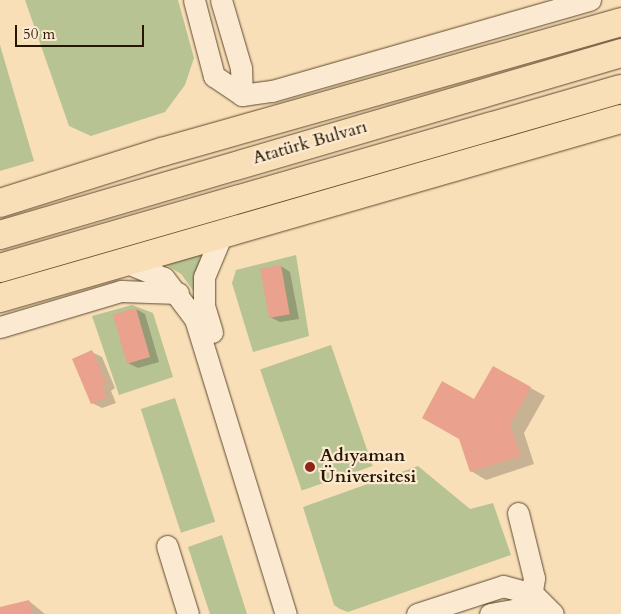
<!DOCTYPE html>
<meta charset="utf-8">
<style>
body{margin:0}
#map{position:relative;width:621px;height:614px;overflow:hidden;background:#f9dfb8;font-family:Cardo,serif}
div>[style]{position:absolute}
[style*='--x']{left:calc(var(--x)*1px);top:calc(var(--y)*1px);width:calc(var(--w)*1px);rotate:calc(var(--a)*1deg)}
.green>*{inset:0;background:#b8c393;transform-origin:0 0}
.shadow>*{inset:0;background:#0003}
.building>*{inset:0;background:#eaa18d;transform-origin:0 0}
.roads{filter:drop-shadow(0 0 1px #5c492e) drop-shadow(0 0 1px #5c492e)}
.minor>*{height:21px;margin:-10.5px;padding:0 10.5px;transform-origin:10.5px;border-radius:10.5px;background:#fbead1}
.highway>*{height:28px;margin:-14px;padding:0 14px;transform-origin:14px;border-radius:14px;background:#f9dfb8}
.dots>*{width:14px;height:14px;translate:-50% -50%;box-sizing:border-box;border:2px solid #fbead1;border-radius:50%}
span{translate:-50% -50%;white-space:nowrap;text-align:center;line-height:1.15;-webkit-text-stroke:4.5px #fbead1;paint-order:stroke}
.street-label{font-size:18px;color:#281700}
.poi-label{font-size:18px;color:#281700;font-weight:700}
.left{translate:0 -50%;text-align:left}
.scale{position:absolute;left:15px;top:25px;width:129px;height:22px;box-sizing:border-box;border:2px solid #281700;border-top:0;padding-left:6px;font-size:15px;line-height:18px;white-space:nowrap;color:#281700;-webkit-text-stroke:4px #fbead1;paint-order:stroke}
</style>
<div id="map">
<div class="green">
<i style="clip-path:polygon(25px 0,178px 0,194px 58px,185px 85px,165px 112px,91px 136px,69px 126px)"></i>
<i style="clip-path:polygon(0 45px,34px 161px,0 171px)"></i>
<i style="clip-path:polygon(205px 248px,195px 293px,181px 274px,160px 261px)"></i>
<i style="clip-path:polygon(296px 255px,309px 336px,253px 352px,232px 283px,236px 270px)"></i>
<i style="clip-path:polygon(132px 305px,153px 313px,173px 377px,119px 395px,92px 316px)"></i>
<i style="left:331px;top:345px;width:128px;height:75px;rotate:71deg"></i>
<i style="left:175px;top:398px;width:130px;height:36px;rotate:72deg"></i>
<i style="clip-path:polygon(418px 466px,470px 509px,493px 503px,511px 555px,348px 612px,340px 609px,334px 605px,303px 507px)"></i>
<i style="clip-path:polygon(222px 535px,247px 614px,210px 614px,188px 547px)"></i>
</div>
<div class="shadow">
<i style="clip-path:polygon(281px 266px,290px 272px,299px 319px,280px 322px,270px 317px)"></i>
<i style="clip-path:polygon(136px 309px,145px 314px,159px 362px,138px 368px,128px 363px)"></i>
<i style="clip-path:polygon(92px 352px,102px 357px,115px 388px,111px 391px,116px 403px,102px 408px,92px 403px)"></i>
<i style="clip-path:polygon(493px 367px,545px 396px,524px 433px,534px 464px,486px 480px,471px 471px,475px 400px)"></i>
<i style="clip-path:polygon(29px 601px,45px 614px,1px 614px)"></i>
</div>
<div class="building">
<i style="left:281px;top:265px;width:50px;height:21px;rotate:80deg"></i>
<i style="left:136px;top:308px;width:51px;height:24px;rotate:74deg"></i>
<i style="clip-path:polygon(92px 350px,106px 383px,102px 385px,107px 397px,91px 404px,72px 359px)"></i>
<i style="clip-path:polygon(493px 366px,531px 387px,510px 425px,521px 456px,470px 472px,459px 439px,422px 418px,442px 381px,474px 399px)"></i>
<i style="clip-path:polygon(29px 600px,33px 614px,0 614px,0 607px)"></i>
</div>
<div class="roads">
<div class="minor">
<i style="--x:194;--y:0;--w:79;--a:75.3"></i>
<i style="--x:214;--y:76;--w:34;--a:34"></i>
<i style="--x:242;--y:95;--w:30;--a:-8"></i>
<i style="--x:272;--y:91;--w:331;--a:-16"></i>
<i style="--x:221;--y:0;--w:71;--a:73.6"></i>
<i style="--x:241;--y:68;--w:27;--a:88"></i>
<i style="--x:125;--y:262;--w:42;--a:22.3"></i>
<i style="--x:164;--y:278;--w:51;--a:52.9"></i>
<i style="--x:195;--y:319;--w:309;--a:72.9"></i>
<i style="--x:0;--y:327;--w:126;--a:-16.6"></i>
<i style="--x:121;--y:291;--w:57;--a:2"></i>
<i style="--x:212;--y:332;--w:27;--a:-107"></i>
<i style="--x:204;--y:306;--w:29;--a:-90"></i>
<i style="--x:204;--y:277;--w:47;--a:-67.3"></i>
<i style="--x:518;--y:513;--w:67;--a:76.2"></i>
<i style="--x:534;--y:578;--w:32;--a:99"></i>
<i style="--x:167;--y:546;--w:71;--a:72.8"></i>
<i style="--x:417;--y:614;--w:90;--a:-18"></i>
<i style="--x:503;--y:586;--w:31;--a:15"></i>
<i style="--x:533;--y:594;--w:28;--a:45"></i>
<i style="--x:490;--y:614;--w:27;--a:-10"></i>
<i style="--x:517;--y:609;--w:25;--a:12"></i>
</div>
<div class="highway">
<i style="--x:0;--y:203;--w:170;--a:-17.5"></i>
<i style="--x:162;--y:152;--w:477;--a:-15.8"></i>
<i style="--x:0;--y:235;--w:647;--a:-16.33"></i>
<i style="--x:0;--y:268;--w:646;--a:-16.08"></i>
<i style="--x:0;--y:298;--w:646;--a:-16.08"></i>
</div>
</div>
<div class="dots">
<i style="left:310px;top:467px;background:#8f2418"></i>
</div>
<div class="street-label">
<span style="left:310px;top:143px;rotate:-16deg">Atatürk Bulvarı</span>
</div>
<div class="poi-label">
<span class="left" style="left:320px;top:467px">Adıyaman<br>Üniversitesi</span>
</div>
<div class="scale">50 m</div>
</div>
